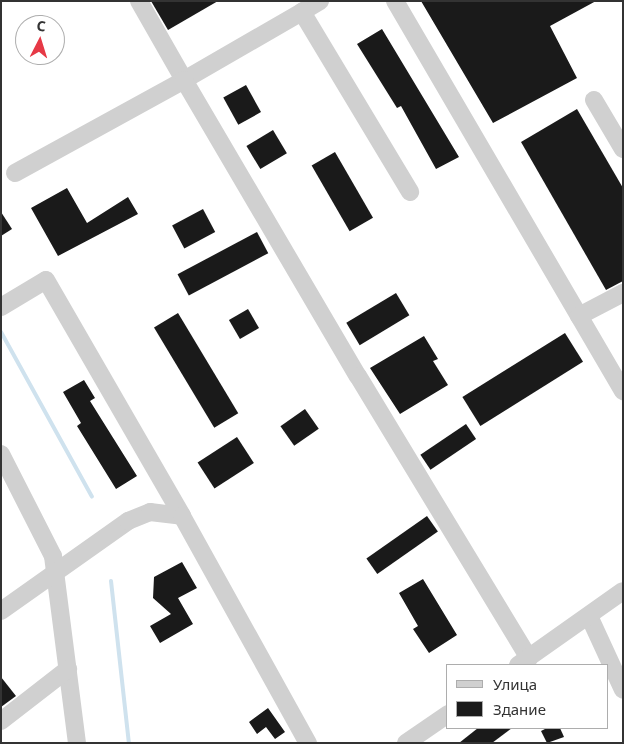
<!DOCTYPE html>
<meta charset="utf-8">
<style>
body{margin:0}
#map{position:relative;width:624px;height:744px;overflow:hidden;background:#fff;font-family:"Noto Sans",sans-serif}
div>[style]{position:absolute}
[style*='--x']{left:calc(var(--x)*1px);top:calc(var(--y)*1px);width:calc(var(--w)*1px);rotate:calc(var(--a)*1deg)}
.stream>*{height:4px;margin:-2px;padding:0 2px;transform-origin:2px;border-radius:2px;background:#cfe2ee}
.building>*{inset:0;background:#1a1a1a;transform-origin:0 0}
.minor>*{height:18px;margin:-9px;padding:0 9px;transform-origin:9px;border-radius:9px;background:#d0d0d0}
span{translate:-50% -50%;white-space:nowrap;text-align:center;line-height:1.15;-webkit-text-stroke:5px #fff;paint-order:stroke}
.frame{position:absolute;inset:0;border:2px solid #333;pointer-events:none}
.legend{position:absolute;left:446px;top:664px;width:162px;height:65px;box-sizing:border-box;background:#fff;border:1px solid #adadad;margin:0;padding:6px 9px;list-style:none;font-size:15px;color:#333}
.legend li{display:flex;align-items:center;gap:10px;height:25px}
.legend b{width:25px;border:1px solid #adadad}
.north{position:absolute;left:15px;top:15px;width:50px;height:50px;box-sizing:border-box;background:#fff;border:1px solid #adadad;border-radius:50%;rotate:5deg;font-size:14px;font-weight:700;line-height:20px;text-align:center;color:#333}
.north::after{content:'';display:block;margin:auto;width:18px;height:22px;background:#e63946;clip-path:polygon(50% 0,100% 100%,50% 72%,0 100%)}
</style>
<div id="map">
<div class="stream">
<i style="--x:1;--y:332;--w:188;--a:61.1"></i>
<i style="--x:111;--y:581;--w:163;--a:83.7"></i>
</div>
<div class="building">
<i style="clip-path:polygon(151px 1px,218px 1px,168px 30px)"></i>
<i style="clip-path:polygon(421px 1px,596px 1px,550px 26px,577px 78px,493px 123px)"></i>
<i style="clip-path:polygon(382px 29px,459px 157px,436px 169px,401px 106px,397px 108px,357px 44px)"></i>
<i style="left:246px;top:85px;width:31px;height:26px;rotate:61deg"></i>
<i style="clip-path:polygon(577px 109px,623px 188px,623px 281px,606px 290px,521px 142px)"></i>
<i style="left:273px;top:130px;width:27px;height:31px;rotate:59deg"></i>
<i style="left:335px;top:152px;width:76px;height:27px;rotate:60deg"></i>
<i style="clip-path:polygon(67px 188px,87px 223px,128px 197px,138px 214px,58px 256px,31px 208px)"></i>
<i style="left:203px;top:209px;width:26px;height:35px;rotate:62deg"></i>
<i style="clip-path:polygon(1px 212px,12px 229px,1px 236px)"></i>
<i style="left:257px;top:232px;width:24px;height:90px;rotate:62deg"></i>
<i style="left:396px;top:293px;width:26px;height:58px;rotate:59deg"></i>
<i style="left:248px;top:309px;width:22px;height:22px;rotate:60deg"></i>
<i style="left:178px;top:313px;width:117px;height:28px;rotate:59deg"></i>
<i style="left:565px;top:333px;width:34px;height:121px;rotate:58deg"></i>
<i style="clip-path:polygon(424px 336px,438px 359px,433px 361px,448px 385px,400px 414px,370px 368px)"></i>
<i style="clip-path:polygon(84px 380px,95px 398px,90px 401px,137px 476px,116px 489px,77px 426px,81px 423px,63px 392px)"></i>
<i style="left:305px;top:409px;width:24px;height:30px;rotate:55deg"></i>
<i style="left:466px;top:424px;width:18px;height:55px;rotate:56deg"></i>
<i style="left:237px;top:437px;width:31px;height:47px;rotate:57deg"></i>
<i style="left:427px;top:516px;width:19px;height:74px;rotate:55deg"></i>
<i style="clip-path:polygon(182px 562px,197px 588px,178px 598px,193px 624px,160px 643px,150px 626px,171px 614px,153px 598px,154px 577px)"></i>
<i style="clip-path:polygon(423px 579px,457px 635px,429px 653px,413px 629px,418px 626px,399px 593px)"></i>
<i style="clip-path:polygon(1px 677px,16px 696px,1px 707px)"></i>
<i style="clip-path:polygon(268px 708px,285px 732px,275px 739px,266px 727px,257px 734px,249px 722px)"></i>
<i style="clip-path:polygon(478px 728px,512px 728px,492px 743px,459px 743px)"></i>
<i style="clip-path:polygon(547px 728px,560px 728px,564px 737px,547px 743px,541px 731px)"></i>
</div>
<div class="minor">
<i style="--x:139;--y:1;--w:91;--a:60.3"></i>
<i style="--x:184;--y:80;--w:136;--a:-30"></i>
<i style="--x:320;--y:1;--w:21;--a:149"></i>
<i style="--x:302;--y:12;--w:210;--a:59"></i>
<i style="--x:395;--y:1;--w:452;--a:59.7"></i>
<i style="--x:594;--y:100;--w:57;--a:59.4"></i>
<i style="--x:15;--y:173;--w:193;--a:-28.8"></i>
<i style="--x:184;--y:80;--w:343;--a:59.6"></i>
<i style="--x:358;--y:376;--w:330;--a:58.8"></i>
<i style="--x:1;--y:307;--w:52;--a:-31"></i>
<i style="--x:46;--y:280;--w:272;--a:60"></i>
<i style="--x:579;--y:316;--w:50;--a:-27.6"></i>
<i style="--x:1;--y:454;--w:114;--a:63"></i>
<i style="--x:53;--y:556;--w:189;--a:82.7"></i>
<i style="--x:1;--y:611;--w:156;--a:-35.3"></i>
<i style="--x:128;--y:521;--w:24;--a:-22"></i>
<i style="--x:150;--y:512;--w:32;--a:7"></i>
<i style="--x:182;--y:516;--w:260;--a:61"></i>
<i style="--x:589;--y:616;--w:81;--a:65.3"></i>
<i style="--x:518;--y:665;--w:128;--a:-35.2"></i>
<i style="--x:1;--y:721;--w:85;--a:-37.8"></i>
<i style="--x:406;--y:743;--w:51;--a:-34.6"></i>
</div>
<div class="frame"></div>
<ul class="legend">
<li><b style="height:6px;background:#d0d0d0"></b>Улица</li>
<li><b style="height:14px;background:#1a1a1a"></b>Здание</li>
</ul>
<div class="north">С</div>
</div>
